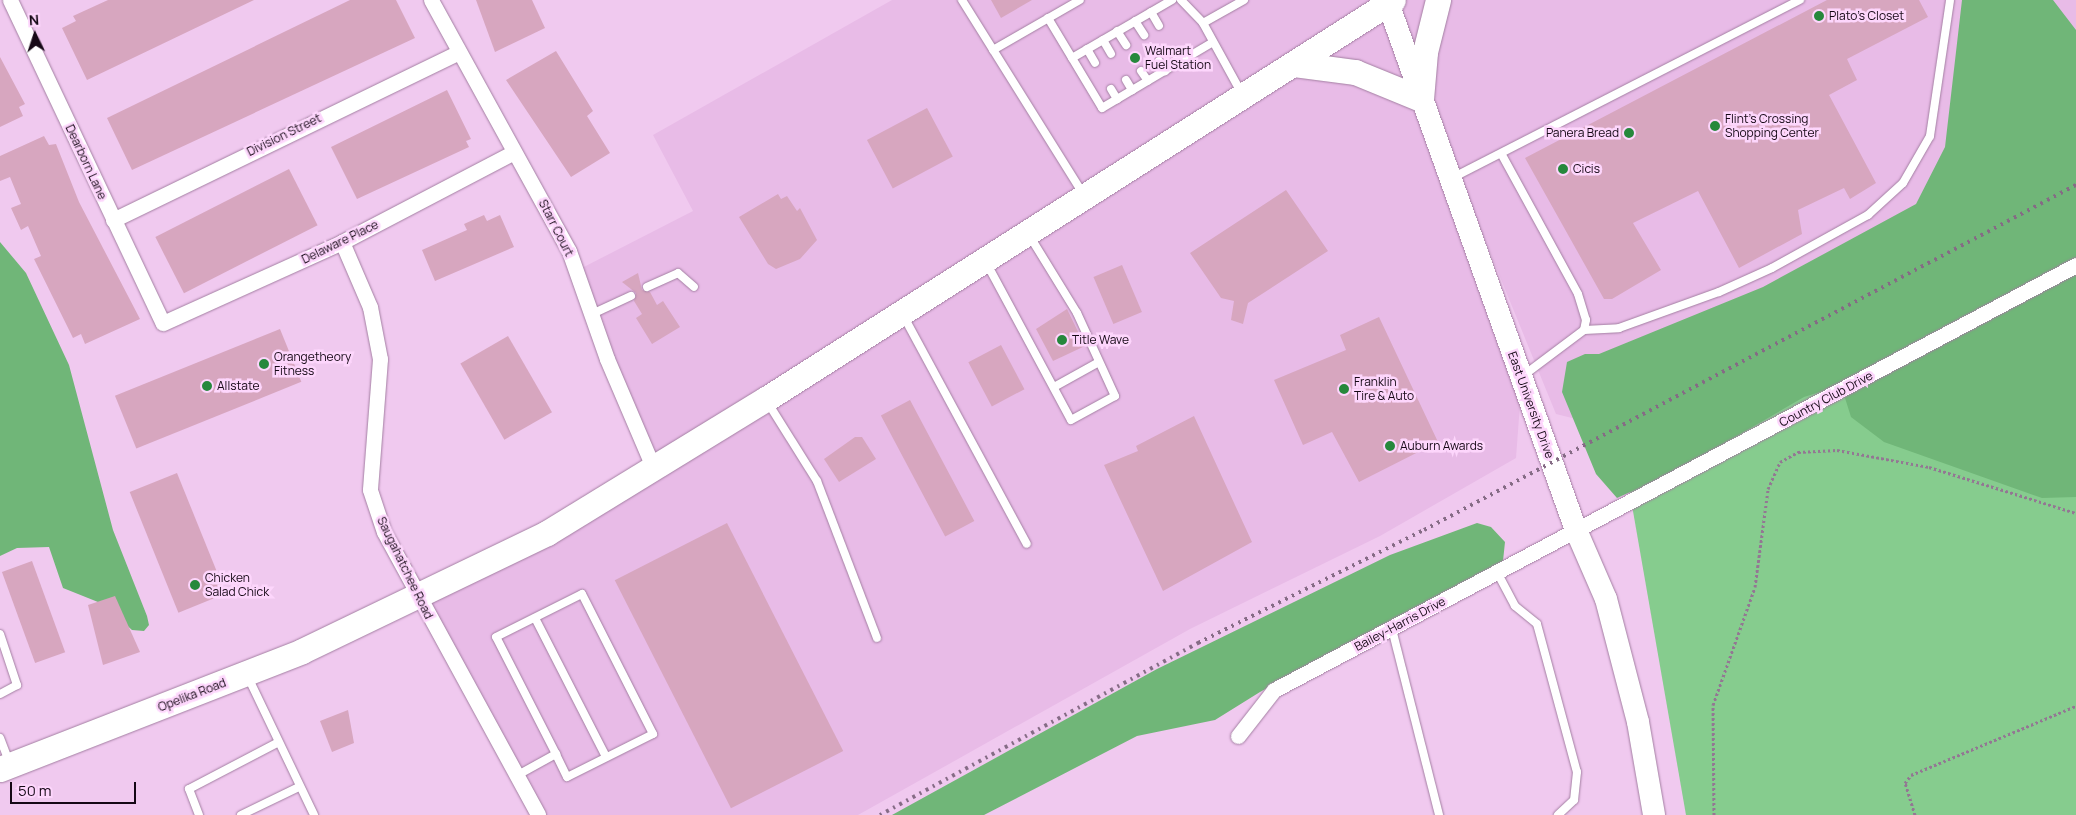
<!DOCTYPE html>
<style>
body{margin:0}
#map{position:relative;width:2076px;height:815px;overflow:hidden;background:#f0c9ef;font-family:Manrope,sans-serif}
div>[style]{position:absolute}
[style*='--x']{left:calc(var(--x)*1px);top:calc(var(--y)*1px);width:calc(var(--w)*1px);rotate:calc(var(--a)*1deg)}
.built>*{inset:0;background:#e8bbe7}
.green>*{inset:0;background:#86cc8e}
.forest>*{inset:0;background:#70b678}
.building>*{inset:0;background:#d7a6bf;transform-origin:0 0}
.path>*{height:3px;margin-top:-1.5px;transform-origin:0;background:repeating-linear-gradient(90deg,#937793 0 2.5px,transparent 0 5px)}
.roads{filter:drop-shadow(0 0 1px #a37fa2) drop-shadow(0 0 1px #a37fa2)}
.lane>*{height:8px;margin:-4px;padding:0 4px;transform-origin:4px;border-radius:4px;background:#fff}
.street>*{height:15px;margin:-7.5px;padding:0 7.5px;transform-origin:7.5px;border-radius:7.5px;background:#fff}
.secondary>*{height:22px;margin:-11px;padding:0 11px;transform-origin:11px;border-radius:11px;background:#fff}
.primary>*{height:25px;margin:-12.5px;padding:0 12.5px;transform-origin:12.5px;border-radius:12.5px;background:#fff}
.rail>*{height:4px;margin-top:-2px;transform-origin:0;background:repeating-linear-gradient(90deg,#856b85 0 2.5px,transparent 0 7.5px)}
.dots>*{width:14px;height:14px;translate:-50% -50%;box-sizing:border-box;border:2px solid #fdd6fc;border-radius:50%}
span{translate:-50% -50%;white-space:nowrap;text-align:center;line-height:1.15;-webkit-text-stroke:5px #fdd6fc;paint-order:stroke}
.poi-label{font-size:12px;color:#150815}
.left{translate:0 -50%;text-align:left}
.right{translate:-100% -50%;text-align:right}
.street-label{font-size:12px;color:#150815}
.north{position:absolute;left:10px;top:10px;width:50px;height:50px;-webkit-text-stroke:4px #fdd6fc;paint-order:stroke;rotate:356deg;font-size:14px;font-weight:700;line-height:20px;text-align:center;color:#150815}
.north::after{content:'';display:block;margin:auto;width:18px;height:22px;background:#150815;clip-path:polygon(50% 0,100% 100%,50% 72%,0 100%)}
.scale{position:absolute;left:10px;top:782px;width:126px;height:22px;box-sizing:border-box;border:2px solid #150815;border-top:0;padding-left:6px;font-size:15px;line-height:18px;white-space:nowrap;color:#150815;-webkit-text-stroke:4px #fdd6fc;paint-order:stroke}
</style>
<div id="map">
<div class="built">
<i style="clip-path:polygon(892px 0,2076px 0,2076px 162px,1588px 422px,1556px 414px,1393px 15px,1522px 377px,1516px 458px,1380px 536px,1190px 629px,858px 815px,546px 815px,419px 598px,654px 469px,576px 271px,693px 211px,653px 135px)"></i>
</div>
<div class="green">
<i style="clip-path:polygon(2076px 229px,2076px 815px,1686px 815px,1626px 471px)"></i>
</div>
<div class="forest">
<i style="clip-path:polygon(1962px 0,2053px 0,2076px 30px,2076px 497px,2042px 498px,1884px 442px,1851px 417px,1845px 398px,1826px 390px,1804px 397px,1675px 472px,1617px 498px,1596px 474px,1562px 392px,1567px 362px,1585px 354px,1599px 354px,1763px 287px,1916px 204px,1945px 147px)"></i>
<i style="clip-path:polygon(0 242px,26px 273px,69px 365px,113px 530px,147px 616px,149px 625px,144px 631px,132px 630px,103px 604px,63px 588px,49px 547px,17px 548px,0 556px)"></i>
<i style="clip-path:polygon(1477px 523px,1491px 527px,1505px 542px,1503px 561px,1260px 692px,1215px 720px,1137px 736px,984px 815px,892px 815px,1157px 669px,1390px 555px)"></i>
</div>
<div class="building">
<i style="clip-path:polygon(108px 0,254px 0,87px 80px,62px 28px,76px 21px,73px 16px)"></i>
<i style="clip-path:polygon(350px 0,396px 0,415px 38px,132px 170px,107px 118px)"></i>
<i style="clip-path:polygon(476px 0,532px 0,545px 28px,495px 52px)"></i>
<i style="clip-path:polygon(991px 0,1032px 0,1001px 18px)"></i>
<i style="clip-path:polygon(1827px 0,1919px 0,1928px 17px,1847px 59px,1857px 80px,1829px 95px,1876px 183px,1850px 199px,1844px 188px,1798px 210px,1802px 234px,1739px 268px,1698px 191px,1633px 223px,1661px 270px,1612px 299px,1604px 299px,1525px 158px)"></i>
<i style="clip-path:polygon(556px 51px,593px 111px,587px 116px,610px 153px,571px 177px,506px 80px)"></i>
<i style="clip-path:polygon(0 57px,25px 104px,19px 107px,23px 116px,0 127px)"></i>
<i style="clip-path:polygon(447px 90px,471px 139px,466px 141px,469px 147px,357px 199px,331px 147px)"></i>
<i style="left:927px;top:108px;width:55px;height:68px;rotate:62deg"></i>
<i style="clip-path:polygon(44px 136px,49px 145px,56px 144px,79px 202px,140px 319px,85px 344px,81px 334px,73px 338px,34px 259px,41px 256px,28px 226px,21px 230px,11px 208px,21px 204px,10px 177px,0 181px,0 156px)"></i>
<i style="left:289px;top:169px;width:63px;height:150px;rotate:63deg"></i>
<i style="clip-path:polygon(1286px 190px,1328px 251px,1248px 303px,1243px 324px,1231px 320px,1234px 301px,1221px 298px,1190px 253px)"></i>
<i style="clip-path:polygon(778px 194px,781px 199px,787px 196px,797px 211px,800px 208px,817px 240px,800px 259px,776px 269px,768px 264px,739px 217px)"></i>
<i style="clip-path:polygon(484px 215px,487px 221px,500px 215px,514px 247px,435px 281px,422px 250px,467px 230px,464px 224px)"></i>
<i style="left:1122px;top:265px;width:51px;height:31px;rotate:67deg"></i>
<i style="clip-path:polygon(638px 273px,642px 290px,650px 292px,657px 305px,663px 301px,680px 327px,652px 344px,636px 318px,642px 314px,634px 301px,636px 293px,622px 282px)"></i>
<i style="clip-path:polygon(1067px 309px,1085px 346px,1053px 361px,1036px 329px)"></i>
<i style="clip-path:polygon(1379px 317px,1438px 442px,1359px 482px,1332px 432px,1303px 445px,1274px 380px,1346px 350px,1340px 335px)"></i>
<i style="left:280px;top:329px;width:57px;height:178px;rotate:68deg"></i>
<i style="left:508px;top:336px;width:88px;height:55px;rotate:60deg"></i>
<i style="left:1001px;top:345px;width:50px;height:37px;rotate:62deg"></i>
<i style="left:910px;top:400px;width:137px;height:33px;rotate:62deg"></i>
<i style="clip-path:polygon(1194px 416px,1252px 542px,1163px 591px,1104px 465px,1138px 451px,1136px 446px)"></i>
<i style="clip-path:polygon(855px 437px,862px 437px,876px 459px,839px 482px,824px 459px)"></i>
<i style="left:177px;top:473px;width:130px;height:51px;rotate:68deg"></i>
<i style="left:727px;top:523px;width:256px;height:126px;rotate:63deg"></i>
<i style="left:32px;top:561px;width:97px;height:32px;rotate:70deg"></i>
<i style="clip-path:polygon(115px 596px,140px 652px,103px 665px,88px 605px)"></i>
<i style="clip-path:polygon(348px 710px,354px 743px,332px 752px,320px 721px)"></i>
</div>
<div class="path">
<i style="--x:1714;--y:815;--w:110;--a:-90.5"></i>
<i style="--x:1713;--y:705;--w:125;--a:-70.4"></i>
<i style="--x:1755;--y:587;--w:99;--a:-82.4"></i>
<i style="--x:1768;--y:489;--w:30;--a:-66"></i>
<i style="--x:1780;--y:462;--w:21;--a:-29"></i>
<i style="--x:1798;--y:452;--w:39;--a:-3"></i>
<i style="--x:1837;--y:450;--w:94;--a:10.5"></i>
<i style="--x:1929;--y:467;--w:154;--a:17.4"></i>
<i style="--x:1915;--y:815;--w:34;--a:-107"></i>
<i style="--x:1905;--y:783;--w:10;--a:-53"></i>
<i style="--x:1911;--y:775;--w:179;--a:-22.7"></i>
</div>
<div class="roads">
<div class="lane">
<i style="--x:962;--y:0;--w:229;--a:58"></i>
<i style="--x:1181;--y:0;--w:32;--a:46"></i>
<i style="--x:1203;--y:23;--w:81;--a:61.2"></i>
<i style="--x:1151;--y:12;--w:16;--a:60"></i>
<i style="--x:1048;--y:18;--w:105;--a:59"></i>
<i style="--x:1102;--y:108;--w:129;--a:-30.7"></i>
<i style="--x:1135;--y:21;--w:17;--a:57"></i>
<i style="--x:1203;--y:23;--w:47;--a:-29.3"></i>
<i style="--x:1117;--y:31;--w:17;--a:57"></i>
<i style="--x:1103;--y:40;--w:16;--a:60"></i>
<i style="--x:1087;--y:49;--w:16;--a:60"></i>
<i style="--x:993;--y:50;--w:100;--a:-29.9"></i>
<i style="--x:1175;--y:53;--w:10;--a:61"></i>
<i style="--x:1072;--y:58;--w:116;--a:-30.1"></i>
<i style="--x:1159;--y:61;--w:12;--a:59"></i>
<i style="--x:1141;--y:71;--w:12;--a:55"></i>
<i style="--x:1126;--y:80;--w:12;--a:59"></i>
<i style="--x:1111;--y:89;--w:12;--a:59"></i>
<i style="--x:1502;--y:155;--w:158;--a:61.3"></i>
<i style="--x:1578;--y:294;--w:27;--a:73"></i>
<i style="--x:1586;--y:320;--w:10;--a:101"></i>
<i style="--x:1584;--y:330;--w:75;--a:143.1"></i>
<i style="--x:1452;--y:178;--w:391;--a:-27.1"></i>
<i style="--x:987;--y:264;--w:177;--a:61.7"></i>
<i style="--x:1071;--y:420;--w:50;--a:-28.6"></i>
<i style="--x:1115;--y:396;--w:91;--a:-114.6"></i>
<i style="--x:1077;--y:313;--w:92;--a:-121.6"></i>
<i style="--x:647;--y:287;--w:34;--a:-24"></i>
<i style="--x:678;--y:273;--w:21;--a:41"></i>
<i style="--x:592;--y:314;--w:43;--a:-24.8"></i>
<i style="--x:903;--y:315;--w:260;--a:61.6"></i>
<i style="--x:1584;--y:330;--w:35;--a:-3"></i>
<i style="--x:1619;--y:328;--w:106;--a:-19.8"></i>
<i style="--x:1719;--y:292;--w:58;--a:-24.4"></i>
<i style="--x:1772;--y:268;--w:110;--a:-28.9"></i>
<i style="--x:1868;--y:215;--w:47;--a:-42.4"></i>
<i style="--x:1903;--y:183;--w:54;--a:-60.1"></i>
<i style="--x:1930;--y:136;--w:137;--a:-81.6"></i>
<i style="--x:1054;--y:387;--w:51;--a:-29.1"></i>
<i style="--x:768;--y:403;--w:92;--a:57.9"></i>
<i style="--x:817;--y:481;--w:168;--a:69.1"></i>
<i style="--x:1497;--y:572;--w:38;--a:62"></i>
<i style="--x:1515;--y:606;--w:28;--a:39"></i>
<i style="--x:1537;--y:624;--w:153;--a:74.9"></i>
<i style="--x:1577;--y:772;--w:28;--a:96"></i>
<i style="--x:1574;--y:800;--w:22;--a:137"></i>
<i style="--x:535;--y:618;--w:156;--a:62.9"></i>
<i style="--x:1392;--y:629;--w:192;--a:75.8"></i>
<i style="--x:0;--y:634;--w:54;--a:71.6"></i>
<i style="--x:17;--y:685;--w:19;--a:152"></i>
<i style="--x:247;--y:675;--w:155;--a:64.4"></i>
<i style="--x:0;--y:738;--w:25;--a:69"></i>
<i style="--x:516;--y:776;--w:46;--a:-28.8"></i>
<i style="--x:556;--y:754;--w:131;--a:-117.1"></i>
<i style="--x:496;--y:637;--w:96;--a:-26.6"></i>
<i style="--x:582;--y:594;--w:157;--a:63.1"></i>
<i style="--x:653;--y:734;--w:96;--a:153.4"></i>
<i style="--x:567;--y:777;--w:25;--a:-116"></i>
<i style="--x:199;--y:815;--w:28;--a:-111"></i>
<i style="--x:189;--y:789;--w:99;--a:-27.6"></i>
<i style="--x:241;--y:815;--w:64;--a:-25.8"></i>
</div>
<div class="street">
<i style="--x:10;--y:0;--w:357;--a:64.7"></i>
<i style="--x:163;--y:323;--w:196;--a:-24.3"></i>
<i style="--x:342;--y:242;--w:194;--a:-27.6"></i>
<i style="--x:431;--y:0;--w:286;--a:61.2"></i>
<i style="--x:569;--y:251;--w:114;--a:70.6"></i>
<i style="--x:607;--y:359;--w:120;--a:66.9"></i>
<i style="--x:113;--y:220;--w:382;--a:-25.9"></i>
<i style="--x:342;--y:242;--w:71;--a:66.7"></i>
<i style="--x:370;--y:307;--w:53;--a:79.1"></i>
<i style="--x:380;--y:359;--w:131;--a:94.4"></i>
<i style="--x:370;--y:490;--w:44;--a:71.6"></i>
<i style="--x:384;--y:532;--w:322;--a:61.4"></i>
<i style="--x:1238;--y:736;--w:58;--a:-52"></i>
<i style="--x:1274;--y:690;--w:908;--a:-27.92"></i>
</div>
<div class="secondary">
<i style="--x:1388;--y:3;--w:560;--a:70.37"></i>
<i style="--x:1576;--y:530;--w:75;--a:66.5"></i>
<i style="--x:1606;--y:599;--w:127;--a:75.4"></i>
<i style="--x:1638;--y:722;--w:94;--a:80.2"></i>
</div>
<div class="primary">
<i style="--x:1294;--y:64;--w:62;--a:7.5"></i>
<i style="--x:1355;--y:72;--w:71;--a:22.2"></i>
<i style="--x:1421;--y:99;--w:47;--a:-85.1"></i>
<i style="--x:1425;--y:52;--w:54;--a:-76"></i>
<i style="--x:0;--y:769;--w:324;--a:-21.3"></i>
<i style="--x:302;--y:651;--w:272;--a:-25.7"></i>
<i style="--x:547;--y:533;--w:257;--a:-31.5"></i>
<i style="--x:766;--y:399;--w:743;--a:-32.47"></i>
</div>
</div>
<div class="rail">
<i style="--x:880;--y:815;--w:362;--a:-28.4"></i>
<i style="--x:1198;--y:643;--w:253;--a:-26.6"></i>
<i style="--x:1424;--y:530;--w:738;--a:-27.89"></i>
</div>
<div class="dots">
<i style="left:1819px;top:16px;background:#26883c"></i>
<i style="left:1135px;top:58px;background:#26883c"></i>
<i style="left:1715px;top:126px;background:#26883c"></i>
<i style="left:1629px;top:133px;background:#26883c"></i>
<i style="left:1563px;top:169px;background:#26883c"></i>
<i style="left:1062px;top:340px;background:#26883c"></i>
<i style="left:264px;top:364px;background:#26883c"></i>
<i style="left:207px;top:386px;background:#26883c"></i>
<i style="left:1344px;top:389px;background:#26883c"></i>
<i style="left:1390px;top:446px;background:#26883c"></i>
<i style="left:195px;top:585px;background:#26883c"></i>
</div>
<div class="poi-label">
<span class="left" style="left:1829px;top:16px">Plato's Closet</span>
<span class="left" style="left:1145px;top:58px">Walmart<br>Fuel Station</span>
<span class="left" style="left:1725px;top:126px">Flint's Crossing<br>Shopping Center</span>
<span class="right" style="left:1619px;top:133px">Panera Bread</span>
<span class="left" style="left:1573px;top:169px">Cicis</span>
<span class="left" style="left:1072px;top:340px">Title Wave</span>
<span class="left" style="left:274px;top:364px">Orangetheory<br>Fitness</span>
<span class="left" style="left:1354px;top:389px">Franklin<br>Tire &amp; Auto</span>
<span class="left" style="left:217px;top:386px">Allstate</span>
<span class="left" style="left:1400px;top:446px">Auburn Awards</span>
<span class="left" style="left:205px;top:585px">Chicken<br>Salad Chick</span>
</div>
<div class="street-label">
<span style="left:284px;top:135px;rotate:-26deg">Division Street</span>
<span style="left:86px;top:162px;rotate:65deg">Dearborn Lane</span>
<span style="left:556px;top:228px;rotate:63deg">Starr Court</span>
<span style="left:340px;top:242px;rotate:-26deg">Delaware Place</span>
<span style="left:1826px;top:399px;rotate:-28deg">Country Club Drive</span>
<span style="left:1531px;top:405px;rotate:70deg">East University Drive</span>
<span style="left:405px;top:568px;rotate:64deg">Saugahatchee Road</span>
<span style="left:1400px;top:624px;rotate:-28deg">Bailey-Harris Drive</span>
<span style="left:192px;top:695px;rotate:-21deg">Opelika Road</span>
</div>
<div class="north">N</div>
<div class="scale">50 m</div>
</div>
